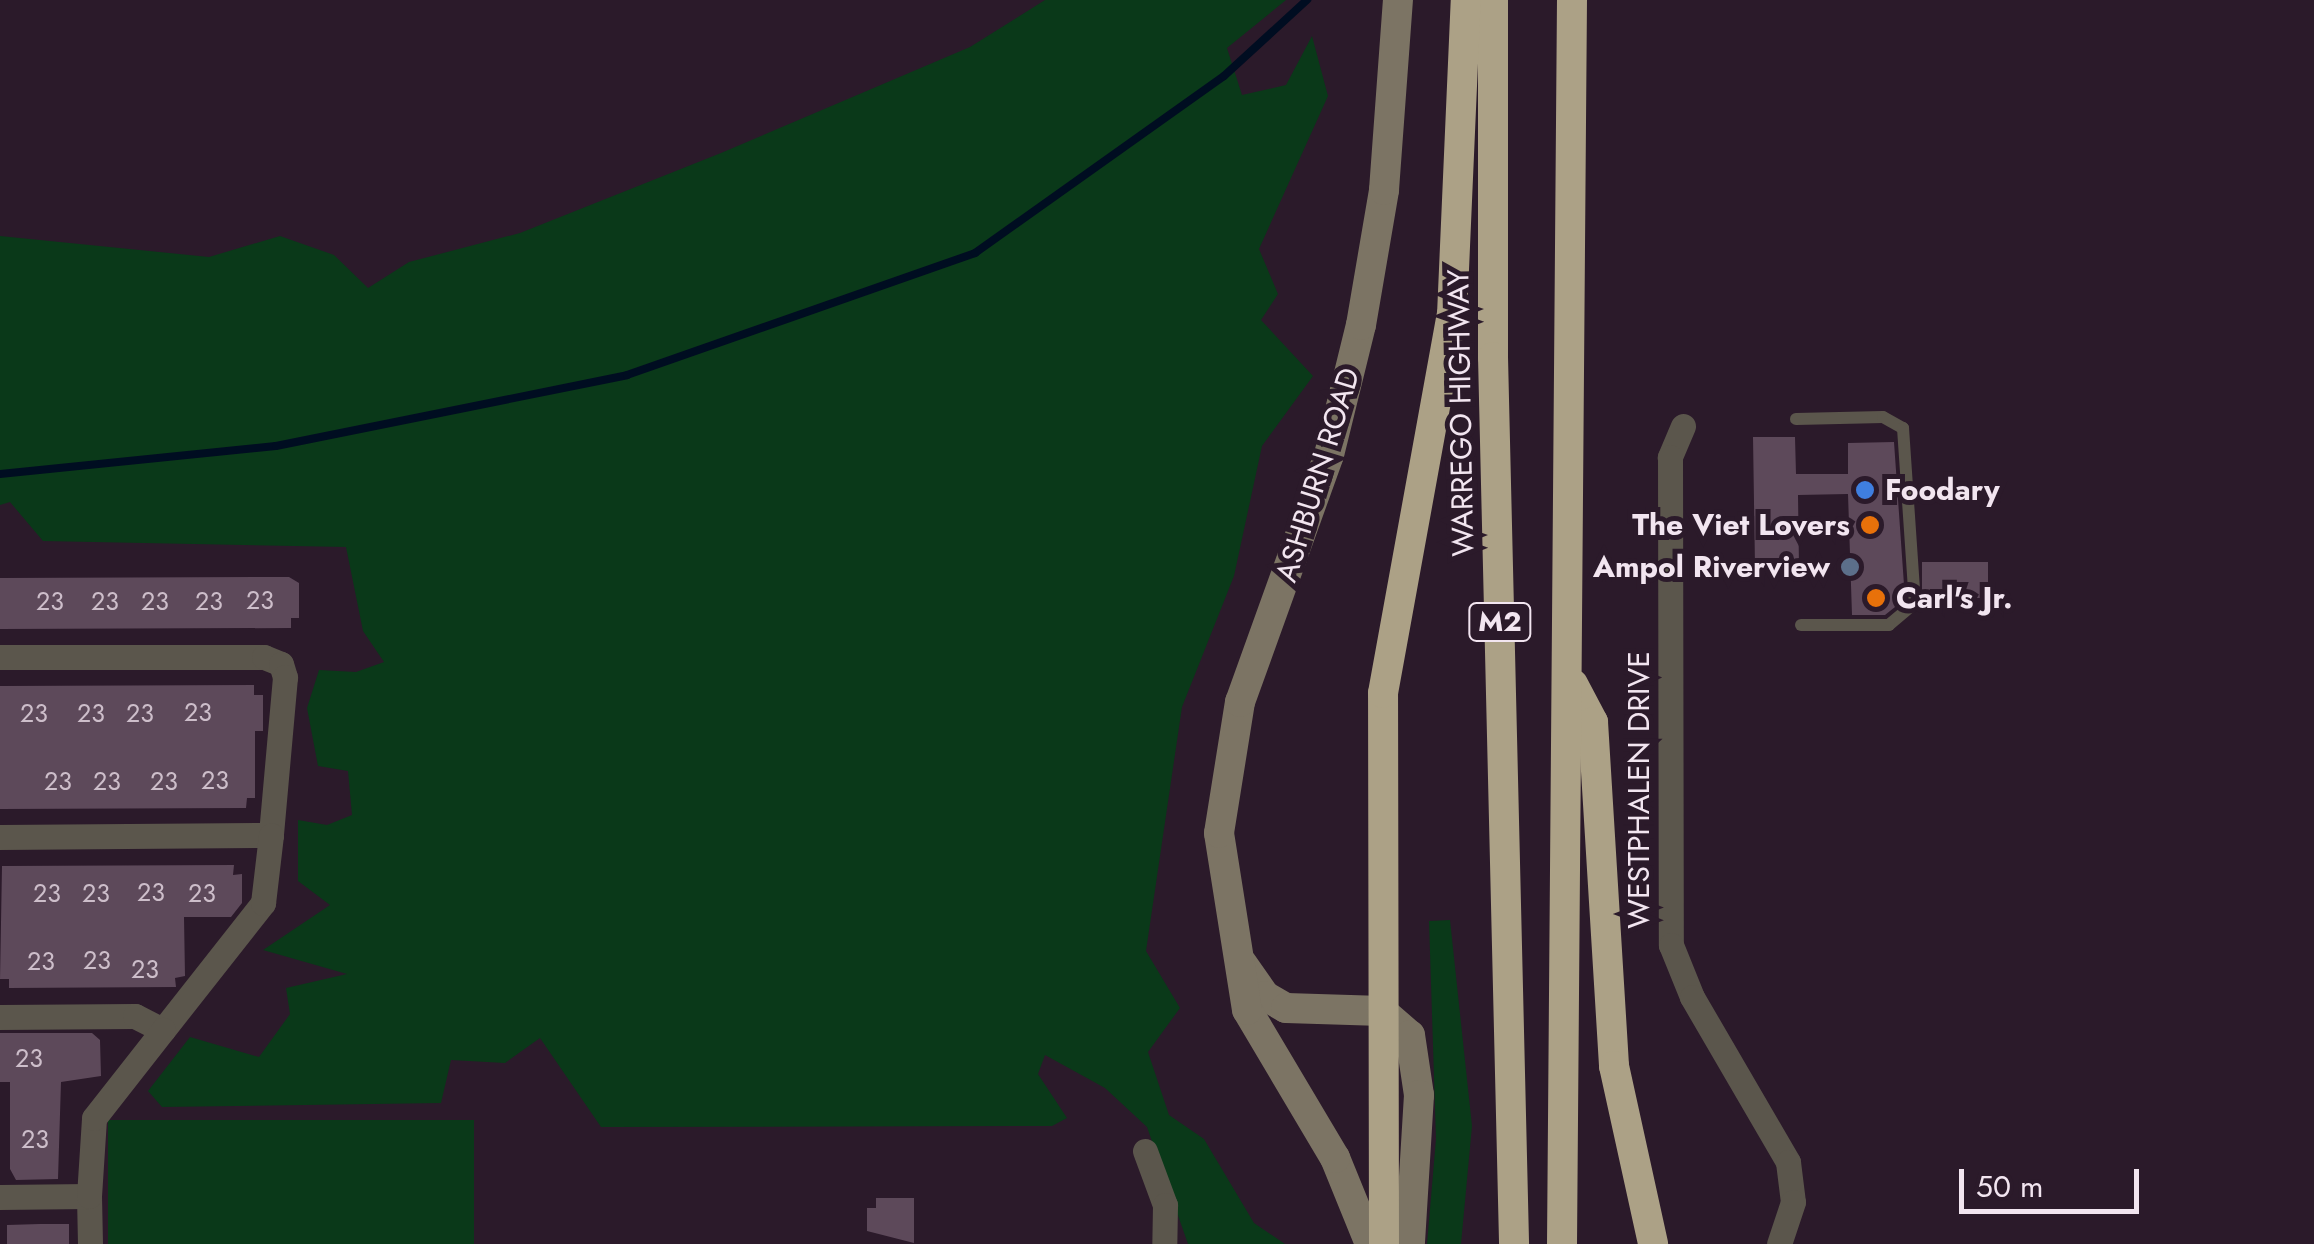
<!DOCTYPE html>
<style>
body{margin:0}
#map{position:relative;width:2314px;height:1244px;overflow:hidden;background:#2b1a2a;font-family:Jost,sans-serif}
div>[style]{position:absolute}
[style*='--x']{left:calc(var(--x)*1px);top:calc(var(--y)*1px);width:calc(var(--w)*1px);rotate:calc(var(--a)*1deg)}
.green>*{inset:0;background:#0a3919;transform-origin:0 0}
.stream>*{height:8px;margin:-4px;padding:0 4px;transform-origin:4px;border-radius:4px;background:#000d21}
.building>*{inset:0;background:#5d495a;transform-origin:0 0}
.lane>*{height:12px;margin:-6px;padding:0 6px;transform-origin:6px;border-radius:6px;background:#5b564c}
.street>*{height:25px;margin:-12.5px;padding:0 12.5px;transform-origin:12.5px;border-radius:12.5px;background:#5b564c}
.secondary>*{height:30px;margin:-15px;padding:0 15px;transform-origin:15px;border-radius:15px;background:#7c7464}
.highway>*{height:30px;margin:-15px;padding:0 15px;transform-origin:15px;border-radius:15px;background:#aca186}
.dots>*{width:28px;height:28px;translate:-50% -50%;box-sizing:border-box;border:5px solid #2b1a2a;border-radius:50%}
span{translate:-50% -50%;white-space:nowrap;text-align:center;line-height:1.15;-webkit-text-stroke:10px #2b1a2a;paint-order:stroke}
.number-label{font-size:25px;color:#cdbeca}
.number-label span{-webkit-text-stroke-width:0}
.shield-label span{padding:2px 8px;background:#2b1a2a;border:2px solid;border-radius:8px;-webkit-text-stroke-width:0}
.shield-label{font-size:28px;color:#f2e5f0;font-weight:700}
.street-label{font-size:30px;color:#f2e5f0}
.poi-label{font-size:30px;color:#f2e5f0;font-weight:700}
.left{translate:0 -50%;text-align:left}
.right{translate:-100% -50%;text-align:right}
.scale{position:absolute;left:1959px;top:1169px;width:180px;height:45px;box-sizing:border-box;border:5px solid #f2e5f0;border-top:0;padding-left:12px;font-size:30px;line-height:35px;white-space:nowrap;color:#f2e5f0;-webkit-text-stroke:8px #2b1a2a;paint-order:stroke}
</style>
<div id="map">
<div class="green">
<i style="clip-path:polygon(1045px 0,1286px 0,1227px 48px,1242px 95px,1286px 85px,1312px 36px,1328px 96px,1259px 249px,1278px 294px,1261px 320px,1313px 376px,1262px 446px,1234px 576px,1182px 707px,1146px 951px,1180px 1008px,1148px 1052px,1169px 1115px,1204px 1139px,1254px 1223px,1285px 1244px,1188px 1244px,1147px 1127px,1105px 1088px,1045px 1055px,1038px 1074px,1067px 1118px,1052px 1126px,601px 1127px,540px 1038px,505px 1063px,451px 1060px,441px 1103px,162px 1107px,148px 1091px,190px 1037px,259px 1057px,290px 1014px,286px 988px,347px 974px,263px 950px,330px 905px,298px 881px,298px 820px,327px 825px,352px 815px,348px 771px,318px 766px,307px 708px,319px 670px,356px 672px,384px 662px,363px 631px,346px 547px,43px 541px,10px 502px,0 505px,0 236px,209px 257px,280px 236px,334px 255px,368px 288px,409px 262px,520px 233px,721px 153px,970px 47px)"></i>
<i style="clip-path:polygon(1450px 920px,1472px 1126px,1461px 1244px,1427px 1244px,1436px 1139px,1429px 921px)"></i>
<i style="left:474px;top:1120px;width:124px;height:366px;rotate:90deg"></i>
</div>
<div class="stream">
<i style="--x:0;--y:474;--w:277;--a:-5.8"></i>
<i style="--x:276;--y:446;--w:358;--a:-11.4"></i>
<i style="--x:627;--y:375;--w:369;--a:-19.3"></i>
<i style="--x:975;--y:253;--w:305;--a:-35.4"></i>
<i style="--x:1224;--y:76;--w:113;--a:-42.5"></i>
</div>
<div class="building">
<i style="clip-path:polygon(1753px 437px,1795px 437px,1796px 474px,1848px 474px,1848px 443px,1894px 442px,1905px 599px,1885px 615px,1852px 615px,1848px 494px,1798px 495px,1799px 566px,1755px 567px)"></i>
<i style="left:1988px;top:562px;width:36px;height:66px;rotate:90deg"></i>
<i style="clip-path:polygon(289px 577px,299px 583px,299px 618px,291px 618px,291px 628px,0 629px,0 578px)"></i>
<i style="clip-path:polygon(254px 685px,254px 695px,263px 695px,263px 731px,255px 731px,255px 798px,247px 798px,246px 808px,0 809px,0 686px)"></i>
<i style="clip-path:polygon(234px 865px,233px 875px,242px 874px,242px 903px,231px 917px,184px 917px,185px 976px,175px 978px,176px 987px,9px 988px,9px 979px,0 979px,2px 866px)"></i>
<i style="clip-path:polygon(0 1033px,92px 1033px,100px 1040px,101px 1076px,61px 1082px,58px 1179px,16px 1180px,10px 1169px,10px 1082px,0 1082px)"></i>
<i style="clip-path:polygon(876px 1198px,914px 1198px,914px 1243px,867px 1231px,867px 1208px,876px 1208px)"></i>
<i style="clip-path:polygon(40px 1224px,69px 1224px,69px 1244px,7px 1244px,7px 1225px)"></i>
</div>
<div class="lane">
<i style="--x:1796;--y:419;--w:87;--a:-1.3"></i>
<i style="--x:1883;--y:417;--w:23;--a:29"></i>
<i style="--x:1903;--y:428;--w:175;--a:86.1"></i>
<i style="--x:1915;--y:603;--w:34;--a:140"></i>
<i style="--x:1889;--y:625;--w:88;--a:180"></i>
</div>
<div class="street">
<i style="--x:1683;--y:426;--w:34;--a:113"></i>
<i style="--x:1670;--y:457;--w:488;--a:89.9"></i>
<i style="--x:1671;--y:945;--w:56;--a:68"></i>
<i style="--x:1692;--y:997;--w:191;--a:59.8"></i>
<i style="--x:1788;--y:1162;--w:40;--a:82.9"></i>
<i style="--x:1793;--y:1202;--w:44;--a:108.4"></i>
<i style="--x:0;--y:657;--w:264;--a:0"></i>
<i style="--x:264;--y:657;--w:18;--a:22"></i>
<i style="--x:281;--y:664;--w:14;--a:73"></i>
<i style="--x:285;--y:677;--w:159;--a:95.1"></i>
<i style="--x:271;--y:835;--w:271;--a:179.6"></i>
<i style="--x:0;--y:1017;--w:135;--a:-0.4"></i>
<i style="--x:135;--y:1016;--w:31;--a:27"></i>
<i style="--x:163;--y:1030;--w:162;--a:-51.8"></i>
<i style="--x:263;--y:903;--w:68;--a:-83.3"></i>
<i style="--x:1145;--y:1151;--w:58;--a:69.7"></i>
<i style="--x:1165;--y:1205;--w:39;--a:91"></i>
<i style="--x:89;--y:1196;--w:48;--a:88.8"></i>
<i style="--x:0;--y:1197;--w:89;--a:-0.6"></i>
<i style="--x:89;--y:1196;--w:78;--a:-86.3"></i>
<i style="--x:94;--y:1118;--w:112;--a:-51.9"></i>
</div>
<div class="secondary">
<i style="--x:1242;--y:963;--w:40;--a:55.1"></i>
<i style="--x:1265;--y:996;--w:24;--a:30"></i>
<i style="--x:1286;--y:1008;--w:96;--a:1.8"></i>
<i style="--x:1382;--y:1011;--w:37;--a:41"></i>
<i style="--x:1410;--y:1035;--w:61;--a:81.5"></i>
<i style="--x:1419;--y:1095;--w:149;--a:93.5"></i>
<i style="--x:1370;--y:1244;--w:93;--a:-112.1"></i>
<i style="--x:1335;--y:1158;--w:172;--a:-120.7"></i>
<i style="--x:1247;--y:1010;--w:179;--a:-99"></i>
<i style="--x:1219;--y:833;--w:133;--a:-80.9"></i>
<i style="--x:1240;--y:702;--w:263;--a:-70.2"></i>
<i style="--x:1329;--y:455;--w:134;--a:-76.2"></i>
<i style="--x:1361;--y:325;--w:137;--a:-80.3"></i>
<i style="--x:1384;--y:190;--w:191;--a:-85.8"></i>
</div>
<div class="highway">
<i style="--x:1493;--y:0;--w:357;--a:90"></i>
<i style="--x:1493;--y:357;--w:887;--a:88.64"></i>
<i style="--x:1573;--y:684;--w:43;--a:62.2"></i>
<i style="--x:1593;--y:722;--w:345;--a:86.5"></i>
<i style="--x:1614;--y:1066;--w:182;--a:77.6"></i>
<i style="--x:1384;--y:1244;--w:551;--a:-90.1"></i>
<i style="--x:1383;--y:693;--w:384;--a:-79.7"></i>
<i style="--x:1452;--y:315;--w:315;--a:-87.5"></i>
<i style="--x:1562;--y:1244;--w:1244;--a:-89.54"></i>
</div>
<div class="dots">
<i style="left:1865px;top:490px;background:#3f7fe0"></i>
<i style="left:1870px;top:525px;background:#e8710a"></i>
<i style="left:1850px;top:567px;background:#5c6f8a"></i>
<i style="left:1876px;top:598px;background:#e8710a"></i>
</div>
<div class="number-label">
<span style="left:260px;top:600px">23</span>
<span style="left:50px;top:601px">23</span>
<span style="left:105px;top:601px">23</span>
<span style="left:155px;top:601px">23</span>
<span style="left:209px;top:601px">23</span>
<span style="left:198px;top:712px">23</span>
<span style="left:34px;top:713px">23</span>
<span style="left:91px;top:713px">23</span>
<span style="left:140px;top:713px">23</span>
<span style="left:215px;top:780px">23</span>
<span style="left:58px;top:781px">23</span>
<span style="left:107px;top:781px">23</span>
<span style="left:164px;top:781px">23</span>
<span style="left:151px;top:892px">23</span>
<span style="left:47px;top:893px">23</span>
<span style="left:96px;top:893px">23</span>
<span style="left:202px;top:893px">23</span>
<span style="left:97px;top:960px">23</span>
<span style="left:41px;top:961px">23</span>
<span style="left:145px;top:969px">23</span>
<span style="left:29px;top:1058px">23</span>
<span style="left:35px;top:1139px">23</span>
</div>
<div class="shield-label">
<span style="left:1500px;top:622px">M2</span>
</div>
<div class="street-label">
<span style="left:1461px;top:413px;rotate:-91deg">WARREGO HIGHWAY</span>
<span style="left:1318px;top:475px;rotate:-73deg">ASHBURN ROAD</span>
<span style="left:1639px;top:790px;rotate:-90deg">WESTPHALEN DRIVE</span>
</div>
<div class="poi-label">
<span class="left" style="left:1885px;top:490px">Foodary</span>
<span class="right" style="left:1850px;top:525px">The Viet Lovers</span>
<span class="right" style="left:1830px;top:567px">Ampol Riverview</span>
<span class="left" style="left:1896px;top:598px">Carl's Jr.</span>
</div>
<div class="scale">50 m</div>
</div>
